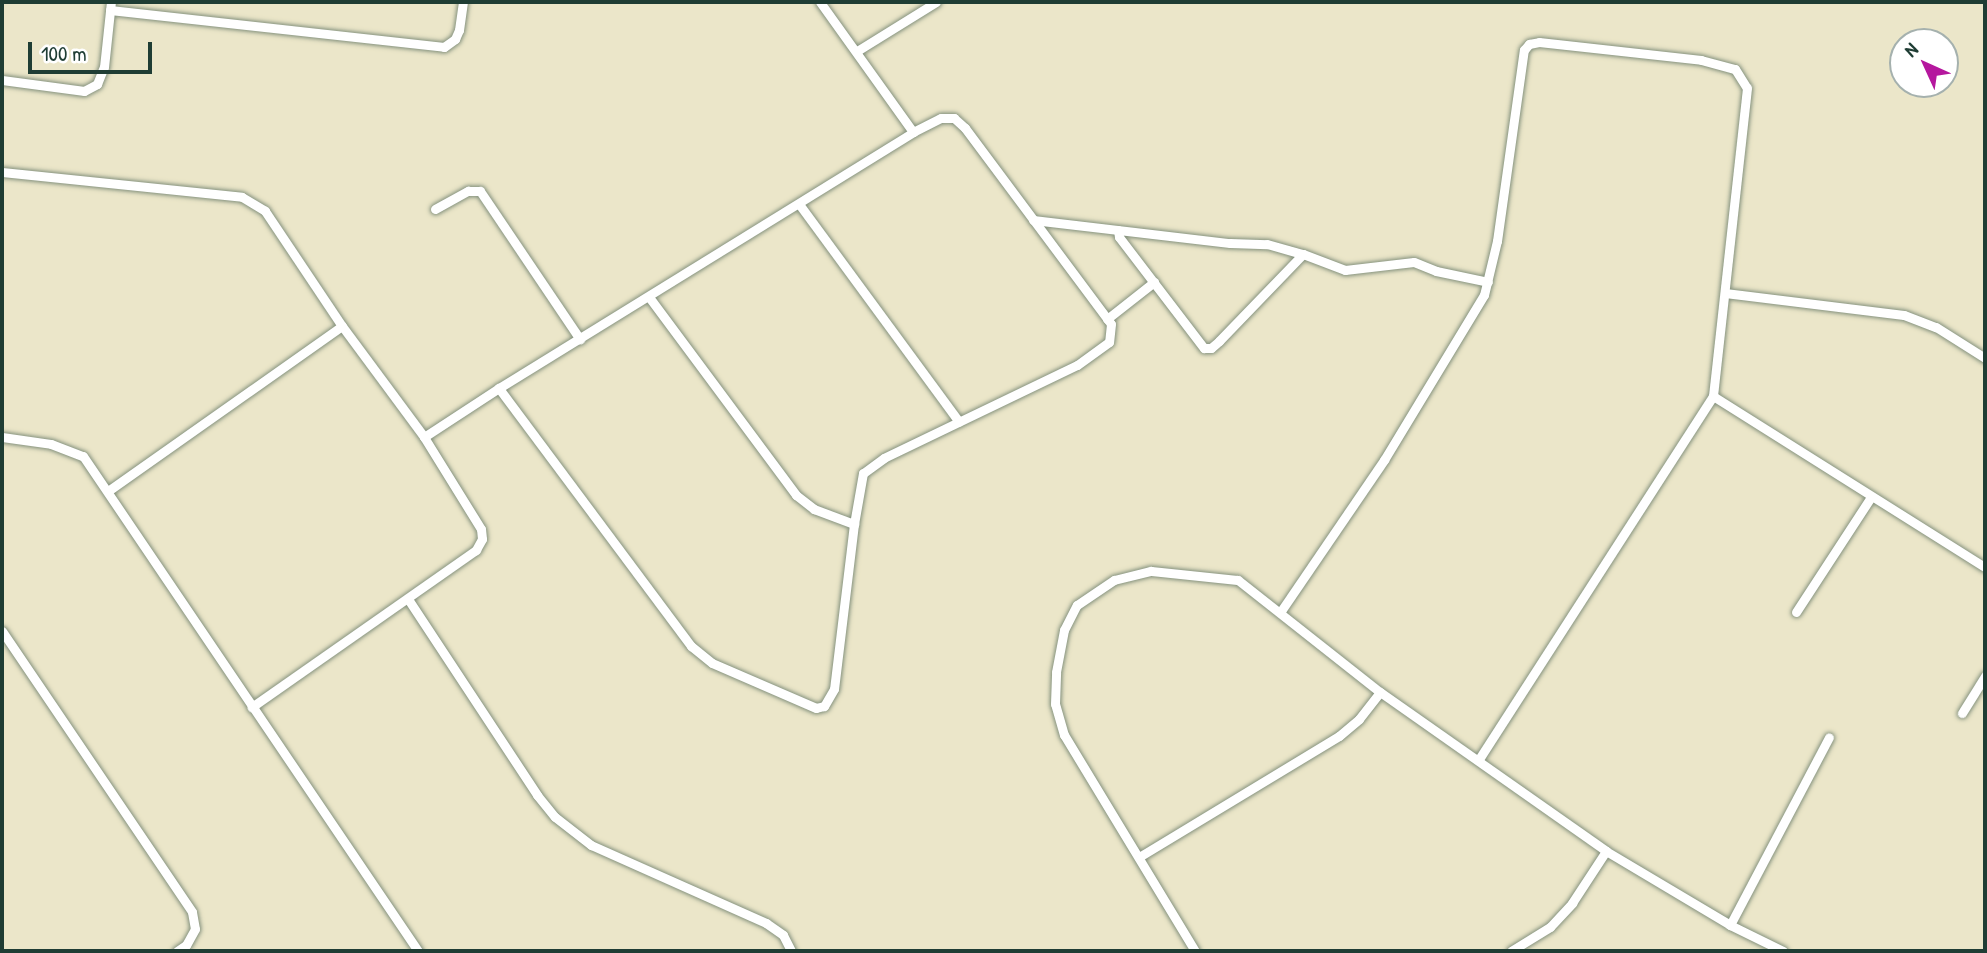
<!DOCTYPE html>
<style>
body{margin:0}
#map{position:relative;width:1987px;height:953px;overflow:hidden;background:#ebe6c9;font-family:"Patrick Hand",sans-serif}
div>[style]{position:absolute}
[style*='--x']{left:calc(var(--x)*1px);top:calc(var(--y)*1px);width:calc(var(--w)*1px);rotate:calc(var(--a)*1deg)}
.roads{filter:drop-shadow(0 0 2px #85927e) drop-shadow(0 0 2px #85927e)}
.minor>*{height:9px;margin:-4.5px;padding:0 4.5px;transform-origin:4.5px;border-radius:4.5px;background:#fff}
span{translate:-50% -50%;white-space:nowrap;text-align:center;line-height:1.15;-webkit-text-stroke:5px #fff;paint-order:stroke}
.frame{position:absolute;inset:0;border:4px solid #1f3d34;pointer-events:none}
.north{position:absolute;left:1889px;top:28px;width:70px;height:70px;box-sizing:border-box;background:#fff;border:2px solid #a5b1ae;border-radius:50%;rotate:315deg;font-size:19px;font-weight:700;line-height:28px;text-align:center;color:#1f3d34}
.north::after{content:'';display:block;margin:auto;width:24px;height:32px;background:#b5179e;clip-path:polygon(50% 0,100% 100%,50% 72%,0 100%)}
.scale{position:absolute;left:28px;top:42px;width:124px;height:32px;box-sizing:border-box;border:4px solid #1f3d34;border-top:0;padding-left:9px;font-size:21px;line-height:24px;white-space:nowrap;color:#1f3d34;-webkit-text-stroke:5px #fff;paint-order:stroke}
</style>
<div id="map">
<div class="roads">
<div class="minor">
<i style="--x:820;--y:2;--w:160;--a:54.4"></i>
<i style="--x:110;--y:10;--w:336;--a:6.3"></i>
<i style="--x:444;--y:47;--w:14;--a:-36"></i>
<i style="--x:455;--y:39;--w:10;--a:-66"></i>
<i style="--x:459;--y:30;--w:28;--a:-82"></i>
<i style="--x:857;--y:51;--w:93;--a:-31.8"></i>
<i style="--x:2;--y:80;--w:83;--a:7.6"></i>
<i style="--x:84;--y:91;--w:15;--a:-28"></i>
<i style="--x:97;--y:84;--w:18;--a:-68"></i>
<i style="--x:104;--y:67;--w:65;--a:-83.9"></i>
<i style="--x:2;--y:172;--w:241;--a:5.9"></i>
<i style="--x:242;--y:197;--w:27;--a:31"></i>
<i style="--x:265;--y:211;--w:138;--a:56.2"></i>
<i style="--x:342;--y:326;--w:138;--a:53.5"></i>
<i style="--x:424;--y:437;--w:108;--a:58.2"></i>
<i style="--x:481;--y:529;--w:10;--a:84"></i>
<i style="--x:482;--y:539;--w:13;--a:119"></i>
<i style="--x:476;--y:550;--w:274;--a:145"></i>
<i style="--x:799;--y:204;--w:270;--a:53.7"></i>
<i style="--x:435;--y:209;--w:38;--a:-29"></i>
<i style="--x:468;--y:191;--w:12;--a:0"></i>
<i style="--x:480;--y:191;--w:179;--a:56"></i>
<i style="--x:1033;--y:220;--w:198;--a:6.7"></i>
<i style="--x:1230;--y:243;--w:37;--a:2"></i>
<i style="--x:1267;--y:244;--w:37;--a:16"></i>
<i style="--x:1118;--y:230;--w:7;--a:82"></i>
<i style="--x:1119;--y:237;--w:140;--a:52.6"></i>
<i style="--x:1204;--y:348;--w:7;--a:0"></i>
<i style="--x:1211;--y:348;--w:11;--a:-41"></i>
<i style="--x:1219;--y:341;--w:121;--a:-46"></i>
<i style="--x:1303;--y:254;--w:45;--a:20.9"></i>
<i style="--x:1345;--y:270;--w:69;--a:-6.6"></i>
<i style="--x:1414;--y:262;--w:24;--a:22"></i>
<i style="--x:1436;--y:271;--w:53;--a:11.9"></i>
<i style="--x:1725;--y:293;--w:180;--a:7"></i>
<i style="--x:1904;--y:315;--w:34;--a:21"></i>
<i style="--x:1936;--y:327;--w:58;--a:32.3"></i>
<i style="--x:649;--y:297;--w:247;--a:53.4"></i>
<i style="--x:796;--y:495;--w:23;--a:38"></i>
<i style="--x:814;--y:509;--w:43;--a:20.6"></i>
<i style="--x:1107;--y:319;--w:60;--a:-38.2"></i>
<i style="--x:1713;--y:396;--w:321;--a:32.2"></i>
<i style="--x:2;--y:437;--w:49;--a:8.1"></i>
<i style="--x:51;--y:444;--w:34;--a:21"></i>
<i style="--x:83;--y:456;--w:598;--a:55.91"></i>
<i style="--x:424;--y:437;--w:90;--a:-33.2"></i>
<i style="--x:499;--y:388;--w:487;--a:-31.7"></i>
<i style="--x:913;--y:132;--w:31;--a:-27"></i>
<i style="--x:941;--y:118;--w:13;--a:0"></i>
<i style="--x:954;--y:118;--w:15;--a:42"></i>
<i style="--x:965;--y:128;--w:244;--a:53.3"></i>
<i style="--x:1111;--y:324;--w:18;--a:96"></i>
<i style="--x:1109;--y:342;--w:39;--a:144"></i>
<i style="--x:1077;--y:365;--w:214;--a:154.3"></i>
<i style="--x:884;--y:458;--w:26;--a:144"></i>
<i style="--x:863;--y:473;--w:52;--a:100"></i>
<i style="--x:854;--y:524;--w:166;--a:96.9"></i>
<i style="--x:834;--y:689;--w:20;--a:120"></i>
<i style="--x:824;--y:706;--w:8;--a:166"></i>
<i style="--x:816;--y:708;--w:113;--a:-156.6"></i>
<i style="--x:712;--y:663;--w:27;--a:-141"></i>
<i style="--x:691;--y:646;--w:322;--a:-126.7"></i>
<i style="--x:108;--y:491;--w:286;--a:-35.2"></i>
<i style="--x:408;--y:599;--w:235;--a:56.6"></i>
<i style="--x:537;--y:795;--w:28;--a:51"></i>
<i style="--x:555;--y:817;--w:46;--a:37.9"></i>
<i style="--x:591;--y:845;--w:192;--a:24"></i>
<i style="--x:766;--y:923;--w:21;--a:35"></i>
<i style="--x:783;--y:935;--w:18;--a:63"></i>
<i style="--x:1281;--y:611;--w:183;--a:-55.7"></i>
<i style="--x:1384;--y:460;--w:193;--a:-58.8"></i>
<i style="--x:1484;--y:295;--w:56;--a:-76.5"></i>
<i style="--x:1497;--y:241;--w:193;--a:-82"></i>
<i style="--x:1524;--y:50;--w:8;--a:-50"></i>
<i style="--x:1529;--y:44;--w:10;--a:-11"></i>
<i style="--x:1539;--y:42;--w:163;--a:6.3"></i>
<i style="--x:1701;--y:60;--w:35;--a:15"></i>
<i style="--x:1735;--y:69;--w:22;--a:58"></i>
<i style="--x:1747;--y:88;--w:310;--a:96.3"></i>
<i style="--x:1713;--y:396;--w:433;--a:122.8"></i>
<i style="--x:1796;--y:612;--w:137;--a:-56.9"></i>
<i style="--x:2;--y:631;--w:339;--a:55.9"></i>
<i style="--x:192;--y:912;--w:17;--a:80"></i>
<i style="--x:195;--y:929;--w:18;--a:119"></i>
<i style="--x:186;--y:945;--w:11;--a:146"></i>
<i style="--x:1962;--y:713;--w:44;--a:-58.1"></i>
<i style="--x:1139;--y:857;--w:234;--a:-31.2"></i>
<i style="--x:1339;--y:736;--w:26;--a:-40"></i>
<i style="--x:1359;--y:719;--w:34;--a:-52"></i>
<i style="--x:1730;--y:925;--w:212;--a:-62.2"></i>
<i style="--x:1195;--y:951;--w:253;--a:-121.2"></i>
<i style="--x:1064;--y:735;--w:32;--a:-106"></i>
<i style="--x:1055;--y:704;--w:32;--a:-88"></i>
<i style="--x:1056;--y:672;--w:43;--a:-79.2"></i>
<i style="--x:1064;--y:630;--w:28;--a:-63"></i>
<i style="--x:1077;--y:605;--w:45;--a:-34"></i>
<i style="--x:1114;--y:580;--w:38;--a:-14"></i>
<i style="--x:1151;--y:571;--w:87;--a:5.9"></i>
<i style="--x:1238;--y:580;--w:181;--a:38.3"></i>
<i style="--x:1380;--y:692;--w:276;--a:35.1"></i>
<i style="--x:1606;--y:851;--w:144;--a:30.8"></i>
<i style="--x:1730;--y:925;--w:59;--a:26.1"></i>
<i style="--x:1511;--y:951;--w:46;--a:-31.6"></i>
<i style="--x:1550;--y:927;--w:33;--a:-47"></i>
<i style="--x:1572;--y:903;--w:62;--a:-56.8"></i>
</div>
</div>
<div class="frame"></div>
<div class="north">N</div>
<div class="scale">100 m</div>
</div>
